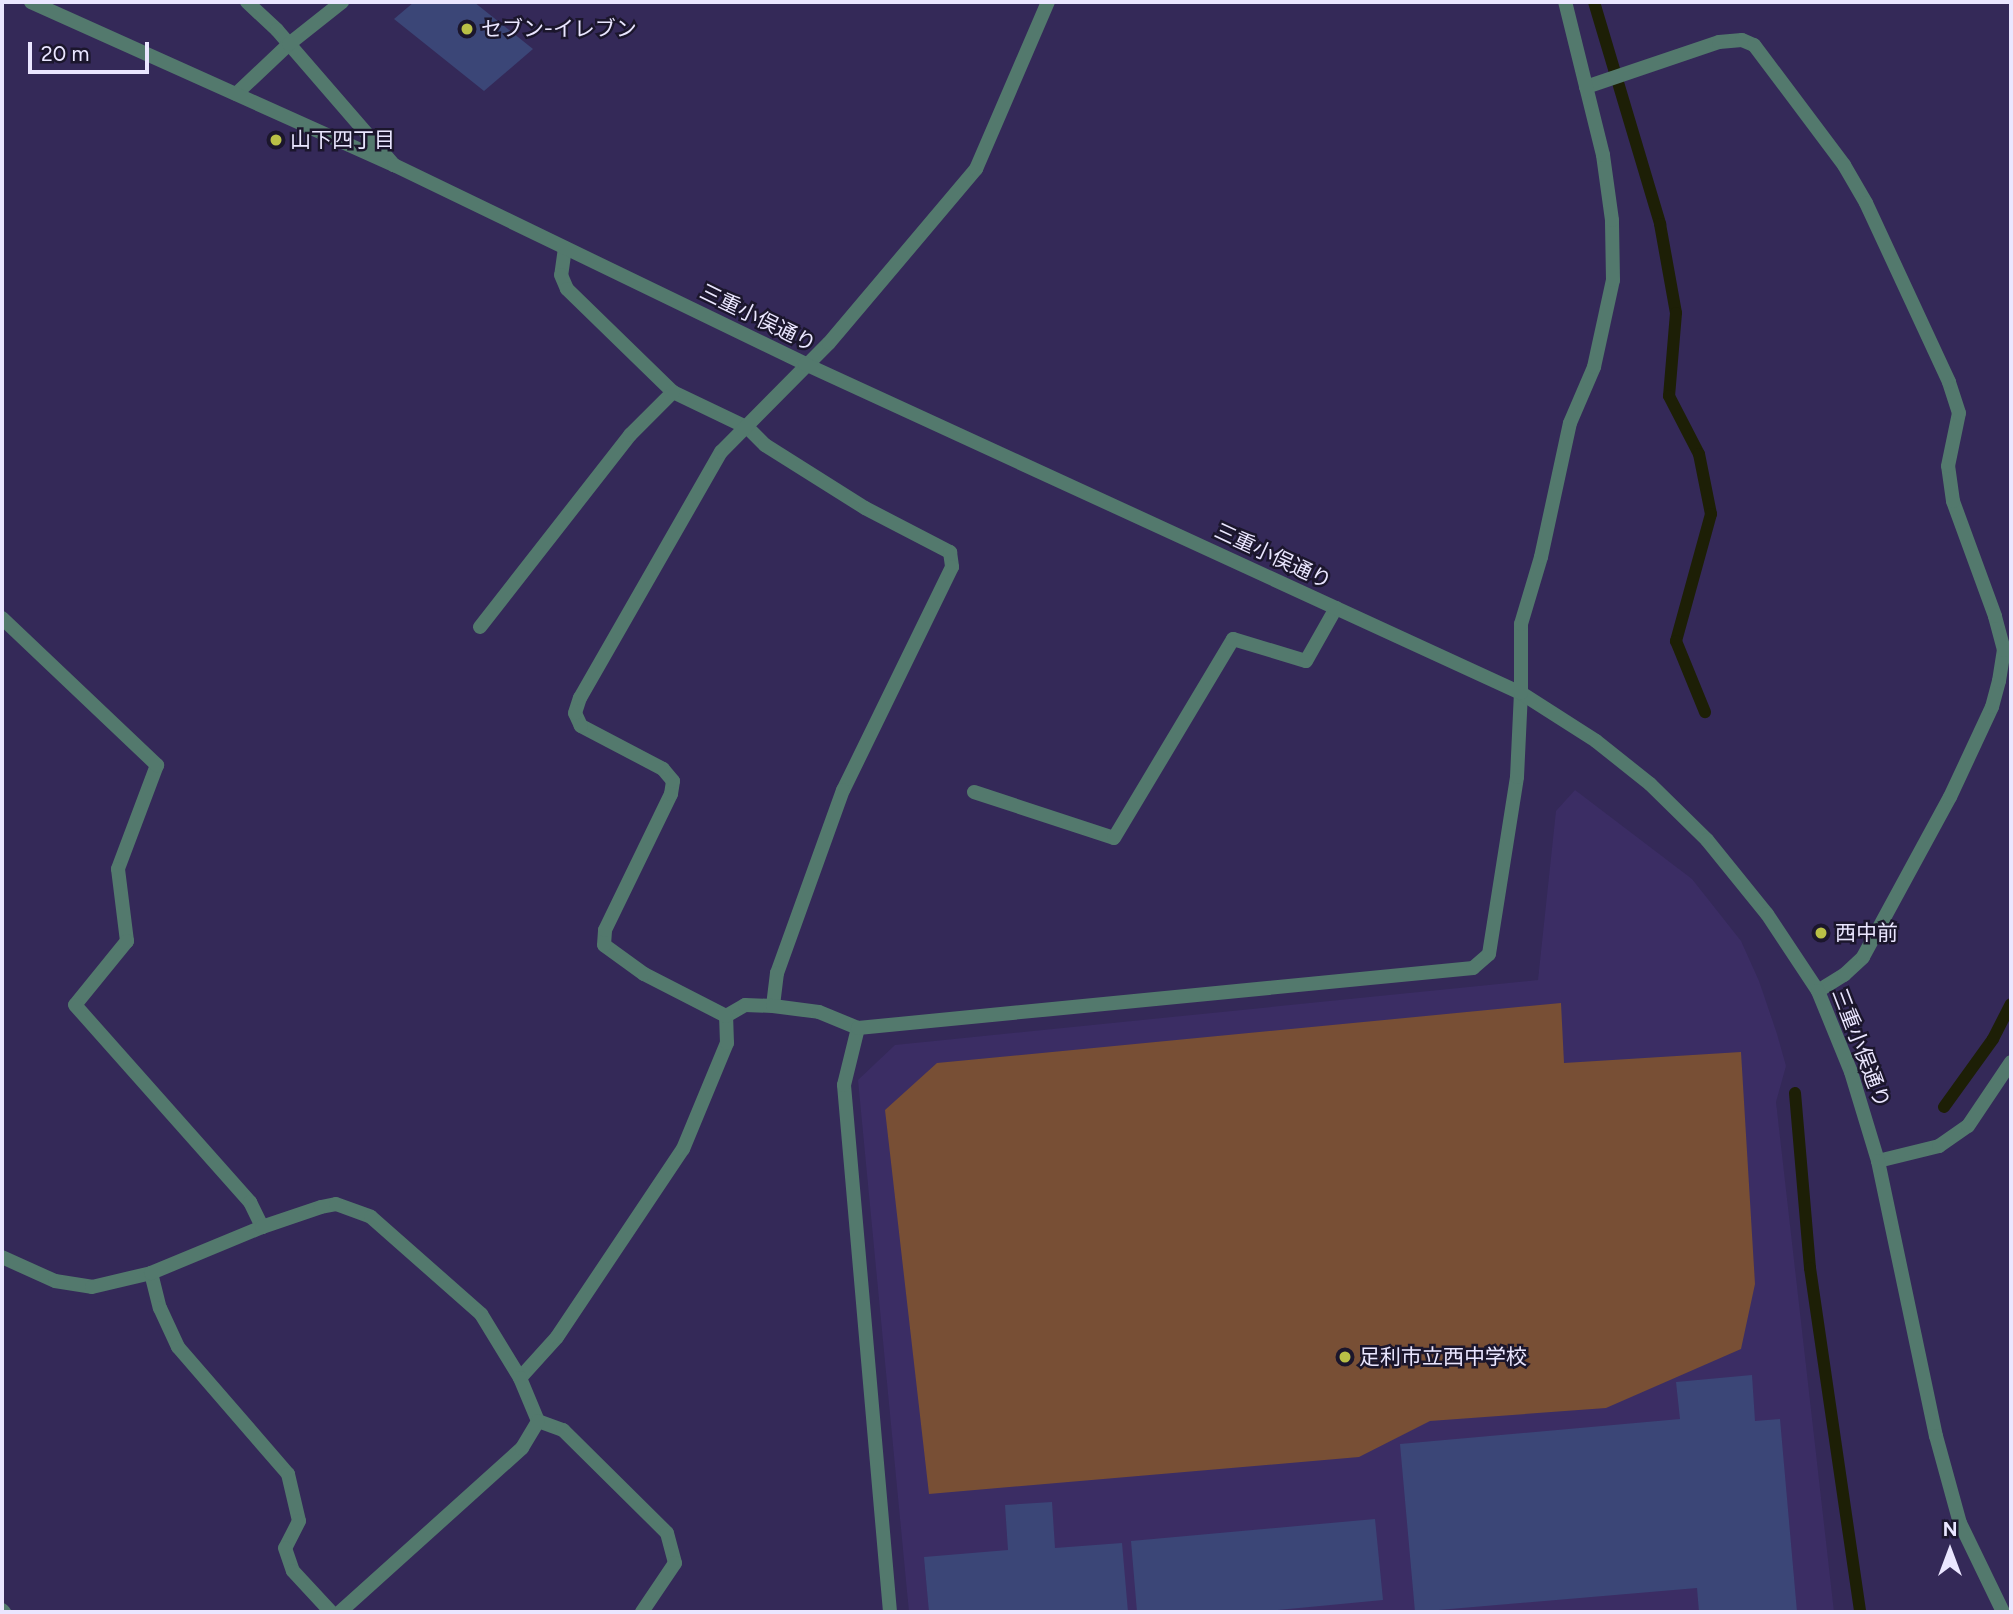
<!DOCTYPE html>
<meta charset="utf-8">
<style>
body{margin:0}
#map{position:relative;width:2013px;height:1614px;overflow:hidden;background:#342958;font-family:Figtree,"Noto Sans JP",sans-serif}
div>[style]{position:absolute}
[style*='--x']{left:calc(var(--x)*1px);top:calc(var(--y)*1px);width:calc(var(--w)*1px);rotate:calc(var(--a)*1deg)}
.built>*{inset:0;background:#3b2d64}
.green>*{inset:0;background:#784f35}
.stream>*{height:12px;margin:-6px;padding:0 6px;transform-origin:6px;border-radius:6px;background:#1d1f06}
.building>*{inset:0;background:#3b4677}
.service>*{height:14px;margin:-7px;padding:0 7px;transform-origin:7px;border-radius:7px;background:#53796d}
.minor>*{height:14px;margin:-7px;padding:0 7px;transform-origin:7px;border-radius:7px;background:#53796d}
.tertiary>*{height:14px;margin:-7px;padding:0 7px;transform-origin:7px;border-radius:7px;background:#53796d}
.dots>*{width:19px;height:19px;translate:-50% -50%;box-sizing:border-box;border:4px solid #1b162c;border-radius:50%}
span{translate:-50% -50%;white-space:nowrap;text-align:center;line-height:1.15;-webkit-text-stroke:5px #1b162c;paint-order:stroke}
.poi-label{font-size:21px;color:#eae6ff}
.left{translate:0 -50%;text-align:left}
.street-label{font-size:21px;color:#eae6ff}
.frame{position:absolute;inset:0;border:4px solid #eae6ff;pointer-events:none}
.north{position:absolute;left:1915px;top:1516px;width:70px;height:70px;-webkit-text-stroke:5px #1b162c;paint-order:stroke;rotate:0deg;font-size:19px;font-weight:700;line-height:28px;text-align:center;color:#eae6ff}
.north::after{content:'';display:block;margin:auto;width:24px;height:32px;background:#eae6ff;clip-path:polygon(50% 0,100% 100%,50% 72%,0 100%)}
.scale{position:absolute;left:28px;top:42px;width:121px;height:32px;box-sizing:border-box;border:4px solid #eae6ff;border-top:0;padding-left:9px;font-size:21px;line-height:24px;white-space:nowrap;color:#eae6ff;-webkit-text-stroke:5px #1b162c;paint-order:stroke}
</style>
<div id="map">
<div class="built">
<i style="clip-path:polygon(1575px 790px,1692px 879px,1741px 941px,1759px 981px,1777px 1034px,1786px 1066px,1776px 1102px,1834px 1612px,909px 1612px,858px 1080px,895px 1045px,1538px 980px,1556px 811px)"></i>
</div>
<div class="green">
<i style="clip-path:polygon(1561px 1003px,1564px 1063px,1741px 1052px,1755px 1284px,1741px 1349px,1606px 1408px,1430px 1421px,1359px 1457px,929px 1494px,885px 1110px,937px 1063px)"></i>
</div>
<div class="stream">
<i style="--x:1594;--y:2;--w:232;--a:73.4"></i>
<i style="--x:1660;--y:224;--w:90;--a:79.8"></i>
<i style="--x:1676;--y:313;--w:83;--a:94.8"></i>
<i style="--x:1669;--y:396;--w:65;--a:62.7"></i>
<i style="--x:1699;--y:454;--w:61;--a:78.7"></i>
<i style="--x:1711;--y:514;--w:132;--a:105.4"></i>
<i style="--x:1676;--y:641;--w:77;--a:67.8"></i>
<i style="--x:1795;--y:1093;--w:176;--a:85.1"></i>
<i style="--x:1810;--y:1268;--w:348;--a:81.7"></i>
<i style="--x:1944;--y:1107;--w:84;--a:-54.2"></i>
<i style="--x:1993;--y:1039;--w:39;--a:-63"></i>
</div>
<div class="building">
<i style="clip-path:polygon(414px 2px,474px 2px,533px 49px,484px 91px,394px 19px)"></i>
<i style="clip-path:polygon(1752px 1375px,1755px 1421px,1780px 1419px,1797px 1612px,1699px 1612px,1697px 1588px,1415px 1612px,1400px 1444px,1680px 1419px,1676px 1382px)"></i>
<i style="clip-path:polygon(1052px 1502px,1055px 1548px,1122px 1543px,1128px 1612px,929px 1612px,924px 1557px,1008px 1550px,1005px 1505px)"></i>
<i style="clip-path:polygon(1375px 1519px,1383px 1600px,1256px 1612px,1137px 1612px,1131px 1541px)"></i>
</div>
<div class="service">
<i style="--x:247;--y:2;--w:41;--a:43"></i>
<i style="--x:277;--y:30;--w:179;--a:49.1"></i>
<i style="--x:565;--y:248;--w:27;--a:98"></i>
<i style="--x:561;--y:275;--w:15;--a:67"></i>
<i style="--x:567;--y:289;--w:148;--a:44.2"></i>
<i style="--x:673;--y:392;--w:83;--a:25.6"></i>
<i style="--x:748;--y:428;--w:24;--a:45"></i>
<i style="--x:765;--y:445;--w:118;--a:32.2"></i>
<i style="--x:865;--y:508;--w:96;--a:27.4"></i>
<i style="--x:950;--y:552;--w:15;--a:82"></i>
<i style="--x:952;--y:567;--w:248;--a:116"></i>
<i style="--x:843;--y:790;--w:195;--a:109.8"></i>
<i style="--x:777;--y:973;--w:33;--a:97"></i>
<i style="--x:480;--y:627;--w:244;--a:-52"></i>
<i style="--x:630;--y:435;--w:61;--a:-45"></i>
<i style="--x:157;--y:765;--w:111;--a:110.6"></i>
<i style="--x:118;--y:869;--w:73;--a:82.9"></i>
<i style="--x:127;--y:941;--w:82;--a:129.1"></i>
<i style="--x:75;--y:1005;--w:264;--a:48.4"></i>
<i style="--x:250;--y:1202;--w:28;--a:64"></i>
<i style="--x:974;--y:792;--w:147;--a:18.2"></i>
<i style="--x:1114;--y:838;--w:232;--a:-59.1"></i>
<i style="--x:1233;--y:639;--w:76;--a:16.8"></i>
<i style="--x:1306;--y:661;--w:61;--a:-60.5"></i>
<i style="--x:1818;--y:991;--w:31;--a:-32"></i>
<i style="--x:1844;--y:975;--w:26;--a:-43"></i>
<i style="--x:1863;--y:957;--w:182;--a:-61.5"></i>
<i style="--x:1950;--y:797;--w:99;--a:-65"></i>
<i style="--x:1992;--y:707;--w:27;--a:-75"></i>
<i style="--x:1999;--y:681;--w:31;--a:-81"></i>
<i style="--x:2004;--y:650;--w:35;--a:-105"></i>
<i style="--x:1995;--y:616;--w:122;--a:-110.1"></i>
<i style="--x:1953;--y:501;--w:35;--a:-98"></i>
<i style="--x:1948;--y:466;--w:54;--a:-78.3"></i>
<i style="--x:1959;--y:413;--w:33;--a:-108"></i>
<i style="--x:151;--y:1273;--w:36;--a:76"></i>
<i style="--x:160;--y:1308;--w:43;--a:65.2"></i>
<i style="--x:178;--y:1347;--w:168;--a:49.1"></i>
<i style="--x:288;--y:1474;--w:48;--a:76.8"></i>
<i style="--x:299;--y:1521;--w:30;--a:117"></i>
<i style="--x:285;--y:1548;--w:24;--a:71"></i>
<i style="--x:293;--y:1571;--w:56;--a:47.2"></i>
<i style="--x:520;--y:1378;--w:55;--a:-47.9"></i>
<i style="--x:557;--y:1337;--w:226;--a:-56.2"></i>
<i style="--x:683;--y:1149;--w:115;--a:-67.5"></i>
<i style="--x:727;--y:1043;--w:27;--a:-92"></i>
<i style="--x:726;--y:1016;--w:22;--a:-30"></i>
<i style="--x:745;--y:1005;--w:28;--a:2"></i>
<i style="--x:773;--y:1006;--w:46;--a:7.4"></i>
<i style="--x:819;--y:1012;--w:42;--a:22.3"></i>
</div>
<div class="minor">
<i style="--x:1586;--y:87;--w:140;--a:-18.7"></i>
<i style="--x:1719;--y:42;--w:23;--a:-5"></i>
<i style="--x:1742;--y:40;--w:13;--a:23"></i>
<i style="--x:1754;--y:45;--w:150;--a:53.1"></i>
<i style="--x:1844;--y:165;--w:44;--a:59.9"></i>
<i style="--x:1866;--y:203;--w:197;--a:65.1"></i>
<i style="--x:236;--y:94;--w:73;--a:-43.3"></i>
<i style="--x:289;--y:44;--w:68;--a:-38.4"></i>
<i style="--x:2;--y:618;--w:214;--a:43.5"></i>
<i style="--x:726;--y:1016;--w:92;--a:-152.9"></i>
<i style="--x:644;--y:974;--w:49;--a:-144.1"></i>
<i style="--x:604;--y:945;--w:15;--a:-86"></i>
<i style="--x:605;--y:930;--w:151;--a:-64.1"></i>
<i style="--x:671;--y:794;--w:13;--a:-81"></i>
<i style="--x:673;--y:781;--w:16;--a:-130"></i>
<i style="--x:663;--y:769;--w:93;--a:-152.3"></i>
<i style="--x:581;--y:726;--w:14;--a:-115"></i>
<i style="--x:575;--y:713;--w:16;--a:-72"></i>
<i style="--x:580;--y:698;--w:284;--a:-60.2"></i>
<i style="--x:721;--y:452;--w:153;--a:-45.3"></i>
<i style="--x:829;--y:343;--w:228;--a:-49.8"></i>
<i style="--x:976;--y:169;--w:182;--a:-66.7"></i>
<i style="--x:1878;--y:1161;--w:63;--a:-13.8"></i>
<i style="--x:1939;--y:1146;--w:35;--a:-35"></i>
<i style="--x:1968;--y:1126;--w:77;--a:-56.1"></i>
<i style="--x:2;--y:1257;--w:58;--a:24.4"></i>
<i style="--x:55;--y:1281;--w:37;--a:9"></i>
<i style="--x:92;--y:1287;--w:61;--a:-13.3"></i>
<i style="--x:151;--y:1273;--w:120;--a:-22.5"></i>
<i style="--x:262;--y:1227;--w:62;--a:-18.7"></i>
<i style="--x:321;--y:1207;--w:15;--a:-11"></i>
<i style="--x:336;--y:1204;--w:37;--a:20"></i>
<i style="--x:371;--y:1217;--w:147;--a:41.4"></i>
<i style="--x:481;--y:1314;--w:75;--a:58.6"></i>
<i style="--x:520;--y:1378;--w:47;--a:67.3"></i>
<i style="--x:538;--y:1421;--w:27;--a:20"></i>
<i style="--x:563;--y:1430;--w:146;--a:44.7"></i>
<i style="--x:667;--y:1533;--w:31;--a:75"></i>
<i style="--x:675;--y:1563;--w:59;--a:124"></i>
<i style="--x:2;--y:1610;--w:3;--a:45"></i>
<i style="--x:340;--y:1612;--w:245;--a:-42"></i>
<i style="--x:522;--y:1448;--w:31;--a:-59"></i>
<i style="--x:890;--y:1612;--w:529;--a:-94.99"></i>
<i style="--x:844;--y:1085;--w:59;--a:-76.2"></i>
<i style="--x:858;--y:1028;--w:618;--a:-5.57"></i>
<i style="--x:1473;--y:968;--w:21;--a:-41"></i>
<i style="--x:1489;--y:954;--w:179;--a:-81"></i>
<i style="--x:1517;--y:777;--w:84;--a:-87.3"></i>
</div>
<div class="tertiary">
<i style="--x:31;--y:2;--w:398;--a:24.2"></i>
<i style="--x:394;--y:165;--w:457;--a:25.8"></i>
<i style="--x:805;--y:364;--w:788;--a:24.68"></i>
<i style="--x:1521;--y:693;--w:89;--a:32.6"></i>
<i style="--x:1596;--y:741;--w:69;--a:38.5"></i>
<i style="--x:1650;--y:784;--w:80;--a:44.5"></i>
<i style="--x:1707;--y:840;--w:95;--a:51"></i>
<i style="--x:1767;--y:914;--w:92;--a:56.5"></i>
<i style="--x:1818;--y:991;--w:87;--a:67.8"></i>
<i style="--x:1851;--y:1072;--w:93;--a:73.1"></i>
<i style="--x:1878;--y:1161;--w:281;--a:78.1"></i>
<i style="--x:1936;--y:1436;--w:90;--a:74.6"></i>
<i style="--x:1960;--y:1523;--w:99;--a:64.2"></i>
<i style="--x:1521;--y:693;--w:69;--a:-90"></i>
<i style="--x:1521;--y:624;--w:70;--a:-73.4"></i>
<i style="--x:1541;--y:557;--w:137;--a:-77.8"></i>
<i style="--x:1570;--y:423;--w:61;--a:-66.8"></i>
<i style="--x:1594;--y:367;--w:89;--a:-77.7"></i>
<i style="--x:1613;--y:280;--w:60;--a:-91"></i>
<i style="--x:1612;--y:220;--w:66;--a:-97.9"></i>
<i style="--x:1603;--y:155;--w:158;--a:-103.9"></i>
</div>
<div class="dots">
<i style="left:467px;top:29px;background:#b9c046"></i>
<i style="left:276px;top:140px;background:#b9c046"></i>
<i style="left:1821px;top:933px;background:#b9c046"></i>
<i style="left:1345px;top:1357px;background:#b9c046"></i>
</div>
<div class="poi-label">
<span class="left" style="left:481px;top:29px">セブン-イレブン</span>
<span class="left" style="left:290px;top:140px">山下四丁目</span>
<span class="left" style="left:1835px;top:933px">西中前</span>
<span class="left" style="left:1359px;top:1357px">足利市立西中学校</span>
</div>
<div class="street-label">
<span style="left:758px;top:318px;rotate:26deg">三重小俣通り</span>
<span style="left:1273px;top:556px;rotate:25deg">三重小俣通り</span>
<span style="left:1861px;top:1048px;rotate:69deg">三重小俣通り</span>
</div>
<div class="frame"></div>
<div class="north">N</div>
<div class="scale">20 m</div>
</div>
